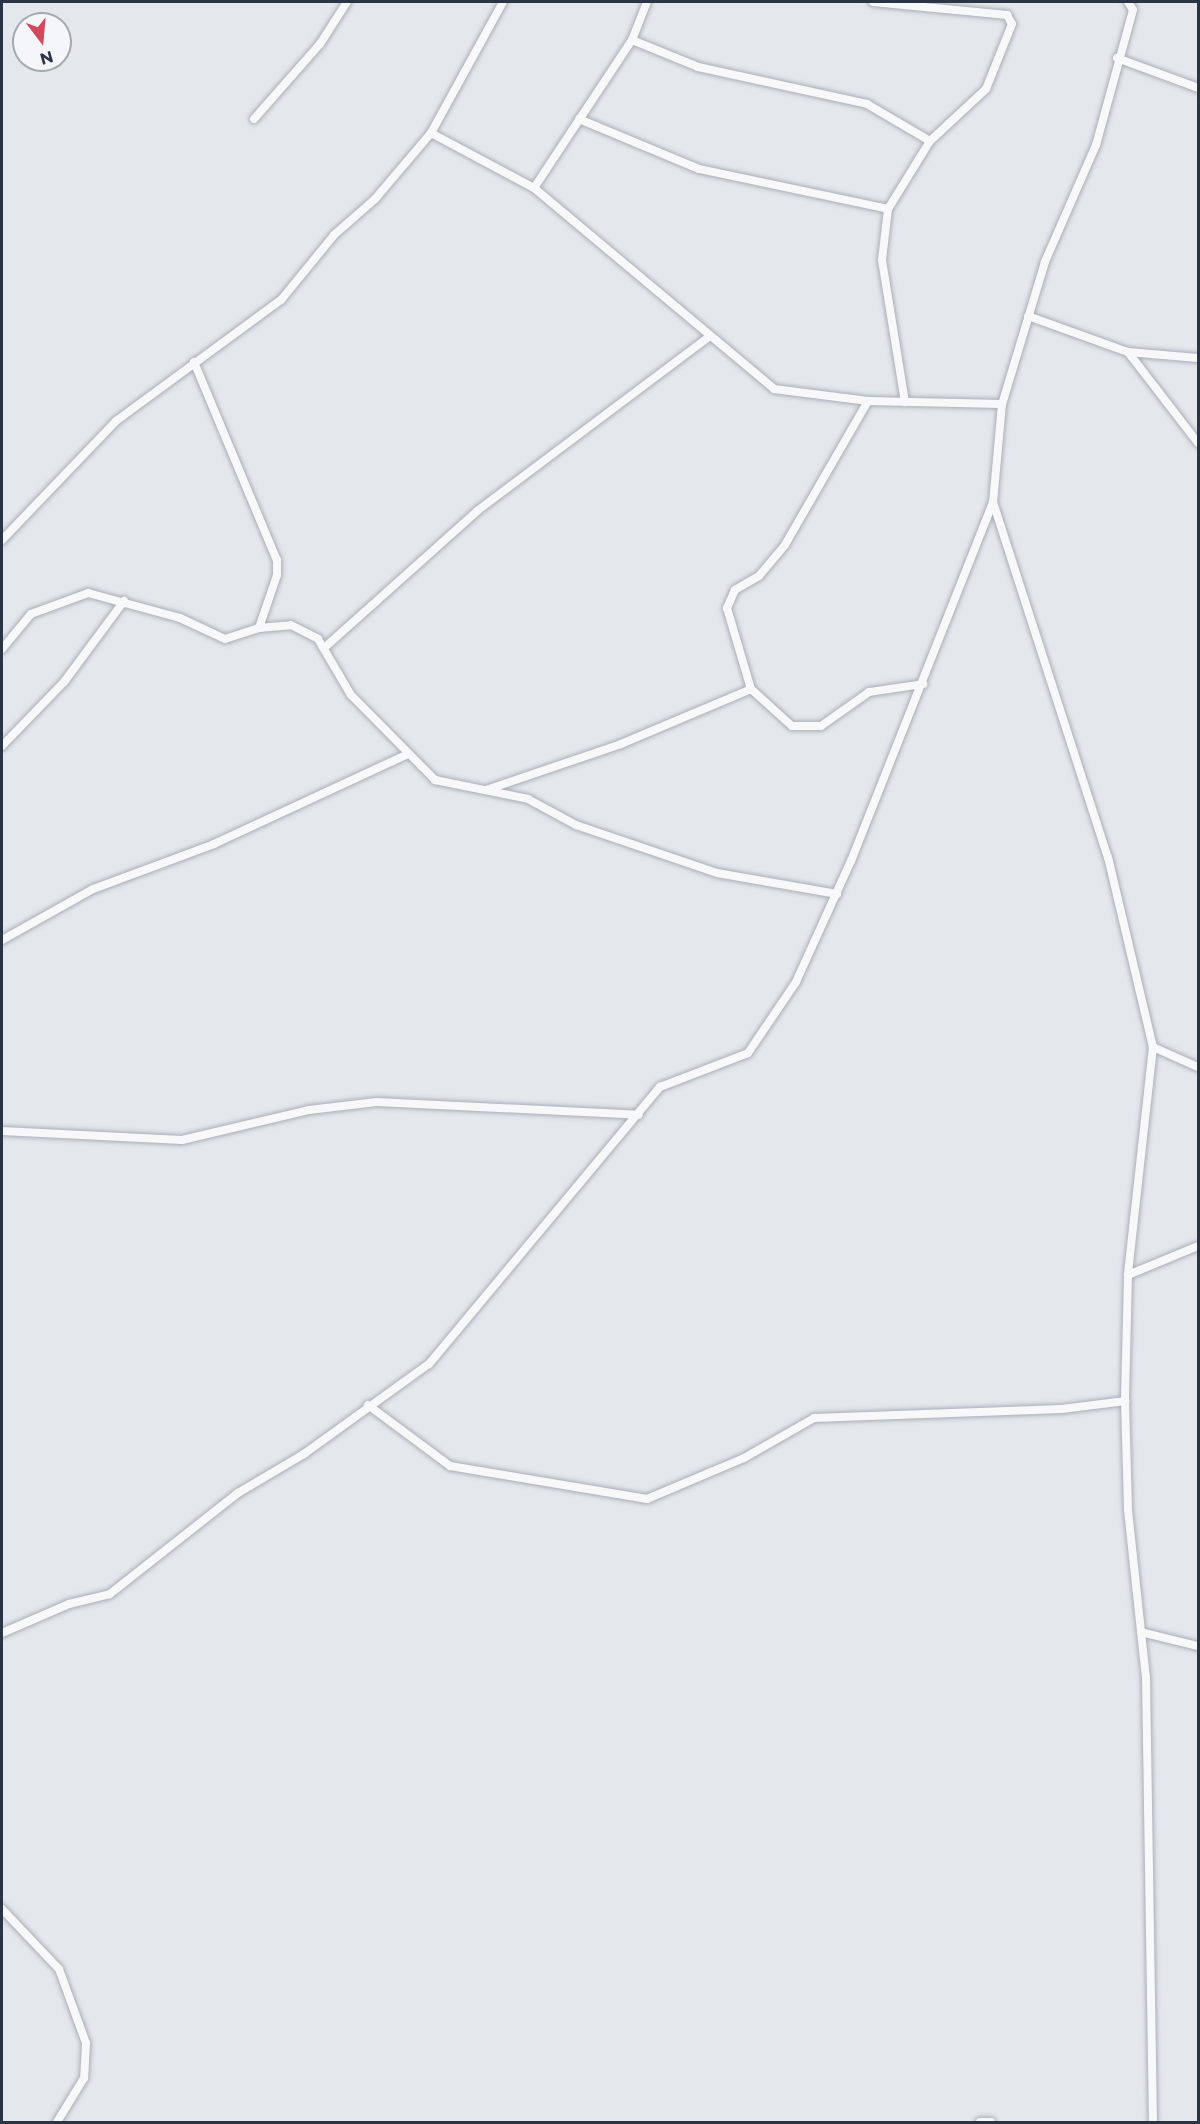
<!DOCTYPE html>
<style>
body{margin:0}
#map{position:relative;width:1200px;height:2124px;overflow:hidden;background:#e4e7ec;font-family:Montserrat,sans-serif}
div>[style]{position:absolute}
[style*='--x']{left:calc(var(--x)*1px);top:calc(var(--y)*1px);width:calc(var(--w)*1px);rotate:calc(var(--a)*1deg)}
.roads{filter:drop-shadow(0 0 2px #a9aeb7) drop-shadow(0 0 2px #a9aeb7)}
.street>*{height:8px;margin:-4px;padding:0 4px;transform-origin:4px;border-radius:4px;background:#f7f8fa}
span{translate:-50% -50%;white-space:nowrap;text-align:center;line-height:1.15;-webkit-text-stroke:4.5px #f4f6f9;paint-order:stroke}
.frame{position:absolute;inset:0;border:3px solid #2b3445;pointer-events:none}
.north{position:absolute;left:12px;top:12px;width:60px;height:60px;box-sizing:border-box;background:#f4f6f9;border:2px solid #a4a8b1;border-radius:50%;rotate:164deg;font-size:16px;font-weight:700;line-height:24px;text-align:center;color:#2b3445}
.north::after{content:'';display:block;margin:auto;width:21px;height:27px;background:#d1495b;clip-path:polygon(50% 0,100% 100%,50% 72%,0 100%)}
</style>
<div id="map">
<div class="roads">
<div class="street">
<i style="--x:873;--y:2;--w:135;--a:5.5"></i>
<i style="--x:1007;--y:15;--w:10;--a:61"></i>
<i style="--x:1012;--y:24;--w:70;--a:111.8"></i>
<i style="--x:986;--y:89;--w:76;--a:137.1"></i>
<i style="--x:930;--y:141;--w:80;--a:121.7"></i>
<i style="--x:888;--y:209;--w:51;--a:96.7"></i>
<i style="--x:882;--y:260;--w:144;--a:80.8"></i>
<i style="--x:1128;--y:2;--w:9;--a:58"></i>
<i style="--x:1133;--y:10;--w:140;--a:105.3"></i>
<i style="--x:1096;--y:145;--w:128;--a:113.6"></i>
<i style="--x:1045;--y:262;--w:148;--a:106.8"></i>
<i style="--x:1002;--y:404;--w:98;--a:95.2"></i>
<i style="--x:993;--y:502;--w:373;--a:72.1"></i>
<i style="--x:1108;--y:857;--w:195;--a:76.7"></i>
<i style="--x:1153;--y:1047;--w:229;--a:96.3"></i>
<i style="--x:1128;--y:1275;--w:126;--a:91.4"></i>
<i style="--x:1125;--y:1401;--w:109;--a:88.4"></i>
<i style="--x:1128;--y:1510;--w:169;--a:83.9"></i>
<i style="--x:1146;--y:1678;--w:444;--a:89.1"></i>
<i style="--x:632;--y:40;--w:71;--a:22.2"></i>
<i style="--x:698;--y:67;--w:173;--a:12.3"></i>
<i style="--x:867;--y:104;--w:73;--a:30.4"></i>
<i style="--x:1117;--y:58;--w:86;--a:20.3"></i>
<i style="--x:254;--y:119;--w:100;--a:-48.7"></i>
<i style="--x:320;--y:44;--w:50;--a:-57.3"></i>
<i style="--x:579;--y:119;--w:130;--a:22.6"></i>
<i style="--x:699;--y:169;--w:193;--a:11.9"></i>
<i style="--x:431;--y:133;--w:117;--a:28.1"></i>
<i style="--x:534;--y:188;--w:313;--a:39.9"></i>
<i style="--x:774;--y:389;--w:95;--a:7.3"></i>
<i style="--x:868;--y:401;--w:134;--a:1.3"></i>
<i style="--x:534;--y:188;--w:178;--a:-56.5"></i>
<i style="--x:632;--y:40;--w:41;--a:-68.5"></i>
<i style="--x:1028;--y:316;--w:106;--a:19.8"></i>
<i style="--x:1128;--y:352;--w:70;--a:4.9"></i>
<i style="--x:1128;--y:352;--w:115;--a:52.4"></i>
<i style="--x:194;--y:362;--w:215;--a:67.3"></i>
<i style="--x:277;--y:560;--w:15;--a:90"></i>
<i style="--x:277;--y:575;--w:56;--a:108.8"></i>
<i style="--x:868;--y:401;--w:166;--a:120"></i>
<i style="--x:785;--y:545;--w:40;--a:130"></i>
<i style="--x:759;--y:576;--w:28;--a:150"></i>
<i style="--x:735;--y:590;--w:20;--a:114"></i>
<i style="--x:727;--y:608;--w:84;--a:73.5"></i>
<i style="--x:751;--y:689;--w:55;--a:42.1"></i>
<i style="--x:792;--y:726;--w:29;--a:0"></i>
<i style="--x:821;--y:726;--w:59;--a:-35.3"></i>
<i style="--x:869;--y:692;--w:55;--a:-8.4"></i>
<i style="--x:2;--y:540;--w:165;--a:-46.2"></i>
<i style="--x:116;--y:421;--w:205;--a:-36.3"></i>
<i style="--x:281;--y:300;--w:84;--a:-50.8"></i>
<i style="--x:334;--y:235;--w:55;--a:-41.3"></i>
<i style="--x:375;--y:199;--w:87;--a:-49.7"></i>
<i style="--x:431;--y:133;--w:149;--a:-61.2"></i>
<i style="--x:324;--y:648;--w:205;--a:-41.8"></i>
<i style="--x:477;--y:511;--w:291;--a:-36.9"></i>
<i style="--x:2;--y:649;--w:45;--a:-50.4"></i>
<i style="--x:31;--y:614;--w:61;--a:-20.2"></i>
<i style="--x:88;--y:593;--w:95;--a:15.2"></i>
<i style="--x:180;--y:618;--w:50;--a:25"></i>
<i style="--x:225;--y:639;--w:36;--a:-18"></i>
<i style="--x:259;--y:628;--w:32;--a:-5"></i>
<i style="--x:291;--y:625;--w:30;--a:27"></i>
<i style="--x:318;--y:639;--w:65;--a:59.5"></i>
<i style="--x:351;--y:695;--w:120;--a:45.3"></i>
<i style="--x:435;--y:780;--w:95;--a:11.5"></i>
<i style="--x:528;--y:799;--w:55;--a:28.4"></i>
<i style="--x:576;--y:825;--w:149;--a:18.8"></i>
<i style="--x:717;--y:873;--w:122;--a:9.9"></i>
<i style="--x:2;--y:746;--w:89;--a:-45.9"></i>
<i style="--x:64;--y:682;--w:101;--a:-53.5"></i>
<i style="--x:486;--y:790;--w:143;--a:-18.8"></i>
<i style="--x:621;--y:744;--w:141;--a:-22.9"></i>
<i style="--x:2;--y:940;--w:104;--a:-29.3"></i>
<i style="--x:93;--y:889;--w:129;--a:-20.4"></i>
<i style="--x:214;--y:844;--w:212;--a:-24.9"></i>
<i style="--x:1153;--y:1047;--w:49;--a:24"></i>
<i style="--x:2;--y:1131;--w:180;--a:2.9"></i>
<i style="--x:182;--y:1140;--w:130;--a:-13.3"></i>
<i style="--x:309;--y:1110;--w:68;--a:-6.7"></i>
<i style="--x:377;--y:1102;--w:262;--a:2.8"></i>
<i style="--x:1128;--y:1275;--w:76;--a:-22.5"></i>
<i style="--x:368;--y:1405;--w:102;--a:36.6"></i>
<i style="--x:450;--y:1466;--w:200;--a:9.5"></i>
<i style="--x:647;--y:1499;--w:105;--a:-22.9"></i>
<i style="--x:744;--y:1458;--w:81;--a:-29.7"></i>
<i style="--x:814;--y:1418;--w:248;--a:-2.1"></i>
<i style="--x:1062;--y:1409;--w:64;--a:-7.2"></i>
<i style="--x:1141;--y:1632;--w:59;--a:13.8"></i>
<i style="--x:2;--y:1633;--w:73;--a:-23.4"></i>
<i style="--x:69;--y:1604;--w:42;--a:-13.7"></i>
<i style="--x:110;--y:1594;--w:163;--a:-38.3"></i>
<i style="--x:238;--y:1493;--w:77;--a:-30.6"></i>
<i style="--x:304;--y:1454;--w:154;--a:-35.8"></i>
<i style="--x:429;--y:1364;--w:361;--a:-50.2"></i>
<i style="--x:660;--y:1087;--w:94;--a:-21.1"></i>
<i style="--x:748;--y:1053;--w:86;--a:-55.9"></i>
<i style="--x:796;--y:982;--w:133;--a:-65.6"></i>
<i style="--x:851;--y:861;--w:385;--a:-68.4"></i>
<i style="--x:2;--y:1909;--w:83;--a:46.5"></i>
<i style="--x:59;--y:1969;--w:79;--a:70"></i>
<i style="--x:86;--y:2043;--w:35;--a:93"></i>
<i style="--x:84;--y:2078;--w:52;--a:121.5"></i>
<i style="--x:980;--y:2122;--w:11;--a:0"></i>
</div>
</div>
<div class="frame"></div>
<div class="north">N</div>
</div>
